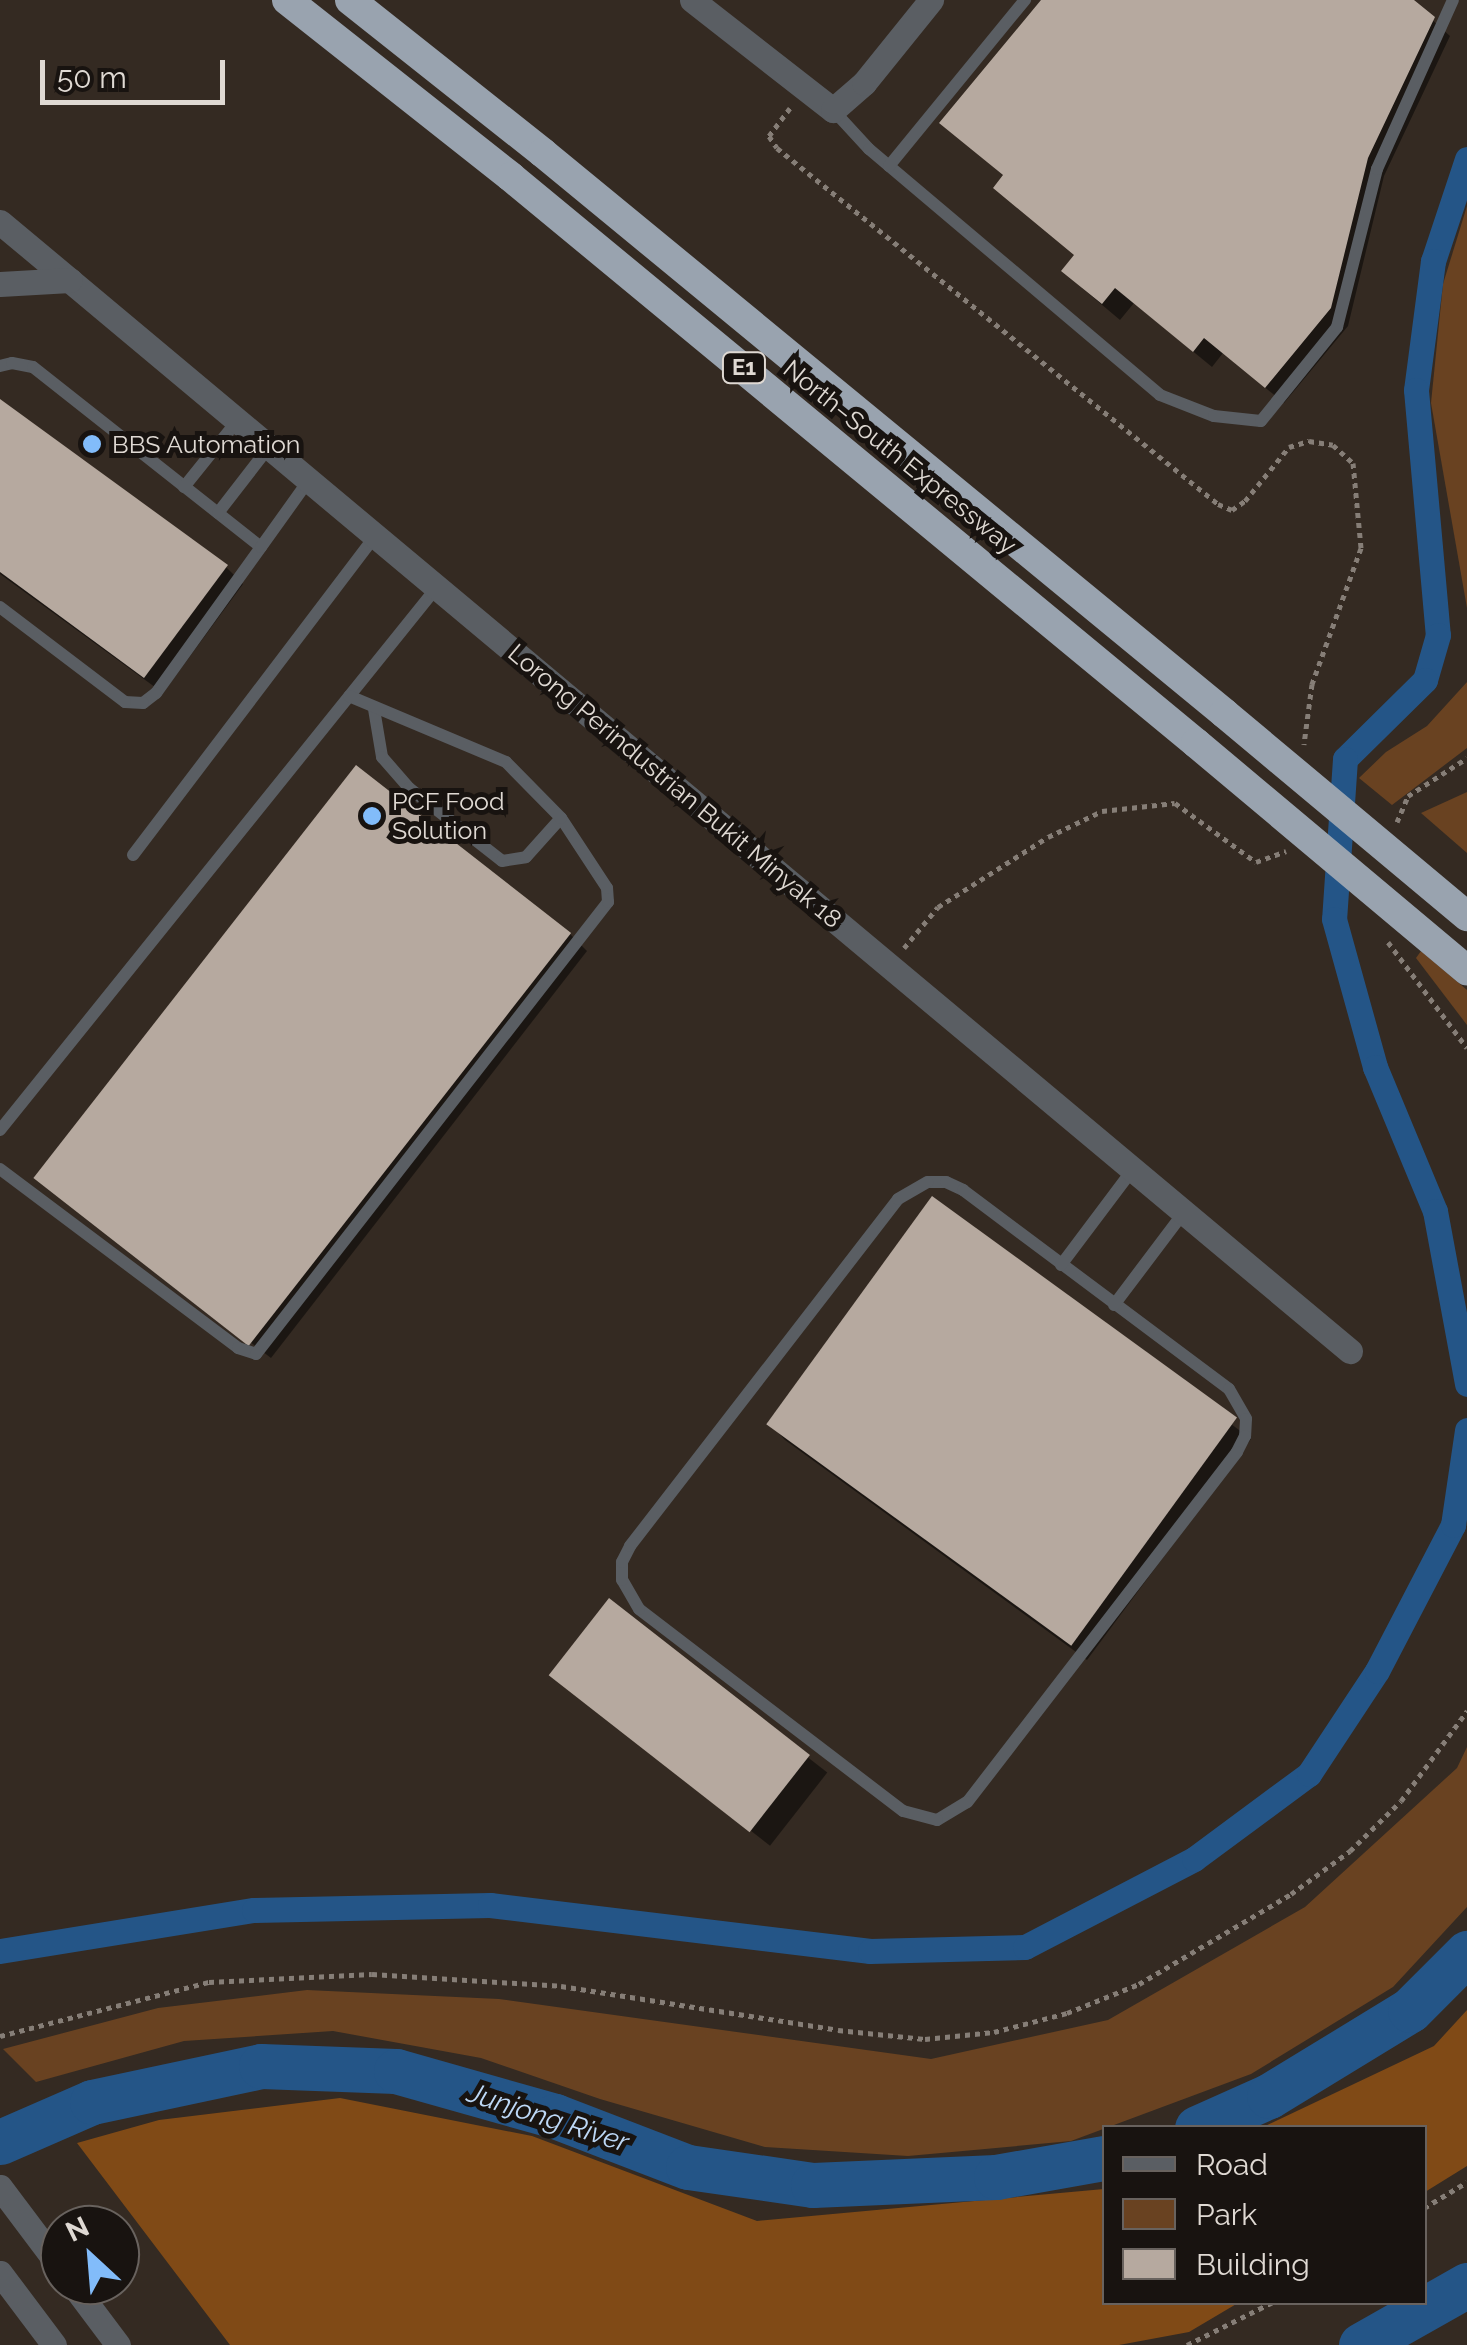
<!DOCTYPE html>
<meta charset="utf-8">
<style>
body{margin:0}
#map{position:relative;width:1467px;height:2345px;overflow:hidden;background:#342a22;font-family:Raleway,sans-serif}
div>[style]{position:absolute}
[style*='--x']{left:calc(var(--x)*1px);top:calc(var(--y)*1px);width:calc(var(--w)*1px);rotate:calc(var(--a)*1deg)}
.green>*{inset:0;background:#694221}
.forest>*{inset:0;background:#804a16}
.shadow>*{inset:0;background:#0007;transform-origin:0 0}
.canal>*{height:25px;margin:-12.5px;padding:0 12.5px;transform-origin:12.5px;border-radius:12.5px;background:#245587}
.river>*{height:45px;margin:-22.5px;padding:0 22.5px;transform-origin:22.5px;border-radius:22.5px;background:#245587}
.building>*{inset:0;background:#b6a99f;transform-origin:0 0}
.path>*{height:5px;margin-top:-2.5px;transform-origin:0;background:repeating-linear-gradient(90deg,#867e77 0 5px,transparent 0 10px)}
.service>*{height:12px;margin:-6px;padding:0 6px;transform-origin:6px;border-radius:6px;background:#5a5e63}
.minor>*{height:25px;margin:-12.5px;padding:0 12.5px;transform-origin:12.5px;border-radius:12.5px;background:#5a5e63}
.tertiary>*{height:25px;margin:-12.5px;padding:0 12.5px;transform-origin:12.5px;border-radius:12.5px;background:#5a5e63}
.motorway>*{height:30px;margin:-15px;padding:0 15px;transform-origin:15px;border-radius:15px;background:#99a3af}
.motorway-bridge>*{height:30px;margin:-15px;padding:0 15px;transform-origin:15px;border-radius:15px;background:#99a3af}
.dots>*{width:28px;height:28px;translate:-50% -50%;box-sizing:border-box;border:5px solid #181310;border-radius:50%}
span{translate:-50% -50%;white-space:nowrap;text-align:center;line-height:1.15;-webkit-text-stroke:10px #181310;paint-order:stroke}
.shield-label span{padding:2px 8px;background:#181310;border:2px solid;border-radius:8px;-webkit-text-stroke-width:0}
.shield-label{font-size:22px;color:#dfd9d3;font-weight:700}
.poi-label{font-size:25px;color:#dfd9d3}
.left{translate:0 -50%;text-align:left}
.street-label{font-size:25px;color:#dfd9d3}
.water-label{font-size:28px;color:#bdd8f6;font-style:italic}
.legend{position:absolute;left:1102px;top:2125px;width:325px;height:180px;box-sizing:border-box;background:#181310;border:2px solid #68625e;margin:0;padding:12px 18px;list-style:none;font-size:30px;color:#dfd9d3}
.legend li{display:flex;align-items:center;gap:20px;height:50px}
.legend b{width:50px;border:2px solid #68625e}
.north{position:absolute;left:40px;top:2205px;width:100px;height:100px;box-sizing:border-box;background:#181310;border:2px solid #68625e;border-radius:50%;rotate:334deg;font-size:28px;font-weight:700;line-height:40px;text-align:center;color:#dfd9d3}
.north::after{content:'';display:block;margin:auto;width:35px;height:45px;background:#82bcfa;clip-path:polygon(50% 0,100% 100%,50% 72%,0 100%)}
.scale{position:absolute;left:40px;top:60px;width:185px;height:45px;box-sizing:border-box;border:5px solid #dfd9d3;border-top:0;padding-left:12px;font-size:30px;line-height:35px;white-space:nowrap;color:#dfd9d3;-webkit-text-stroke:8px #181310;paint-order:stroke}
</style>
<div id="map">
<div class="green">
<i style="clip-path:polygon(1467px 206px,1467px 608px,1431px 403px,1443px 284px)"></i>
<i style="clip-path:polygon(1467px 682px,1467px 748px,1392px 805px,1359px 778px,1386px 752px,1427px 726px)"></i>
<i style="clip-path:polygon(1467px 792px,1467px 853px,1421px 813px)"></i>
<i style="clip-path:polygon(1421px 951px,1467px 990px,1467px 1025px,1416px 958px)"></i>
<i style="clip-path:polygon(1467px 1747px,1467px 1907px,1393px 1987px,1251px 2074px,1071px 2141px,908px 2156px,765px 2147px,600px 2099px,481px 2058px,333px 2031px,184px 2041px,36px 2082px,3px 2049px,158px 2008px,307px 1990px,499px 1999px,931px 2059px,1108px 2020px,1305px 1907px,1457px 1768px)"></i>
</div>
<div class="forest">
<i style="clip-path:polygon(1467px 2010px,1467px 2166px,1425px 2192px,1424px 2128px,1263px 2127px,1434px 2046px)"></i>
<i style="clip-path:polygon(340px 2098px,532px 2136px,757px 2221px,1104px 2189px,1104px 2302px,1238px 2303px,1189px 2332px,1119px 2345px,230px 2345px,77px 2143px,159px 2120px)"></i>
</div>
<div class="shadow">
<i style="clip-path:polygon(1044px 0,1410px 0,1450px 36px,1384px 176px,1348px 326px,1284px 403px,1223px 353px,1212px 367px,1134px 303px,1120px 320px,1082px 288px,1076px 256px,1005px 177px,942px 123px)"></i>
<i style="clip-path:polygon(0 407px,226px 567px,243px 584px,163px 693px,0 574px)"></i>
<i style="clip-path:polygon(570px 934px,587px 951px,271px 1358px,37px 1178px)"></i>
<i style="clip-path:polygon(933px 1200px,1251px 1439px,1087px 1660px,785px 1440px,768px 1422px)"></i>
<i style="left:609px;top:1602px;width:277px;height:93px;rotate:38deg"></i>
</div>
<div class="canal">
<i style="--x:1467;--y:159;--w:108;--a:108.4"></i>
<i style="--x:1433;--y:261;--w:130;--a:97.5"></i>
<i style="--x:1416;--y:390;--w:246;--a:84.9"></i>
<i style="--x:1438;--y:635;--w:47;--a:106.1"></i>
<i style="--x:1425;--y:680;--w:112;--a:135.4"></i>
<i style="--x:1345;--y:759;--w:160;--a:93.9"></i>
<i style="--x:1334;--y:919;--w:154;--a:74.5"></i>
<i style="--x:1375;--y:1067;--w:156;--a:67.4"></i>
<i style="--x:1435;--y:1211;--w:176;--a:79.5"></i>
<i style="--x:0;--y:1951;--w:257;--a:-9.2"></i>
<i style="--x:254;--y:1910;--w:236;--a:-1.2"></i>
<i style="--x:490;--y:1905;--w:383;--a:6.9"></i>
<i style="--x:870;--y:1951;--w:155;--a:-1.5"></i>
<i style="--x:1025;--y:1947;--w:191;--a:-27.5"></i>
<i style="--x:1194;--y:1859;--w:143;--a:-36.5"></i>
<i style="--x:1309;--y:1774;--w:123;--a:-56.6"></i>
<i style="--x:1377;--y:1671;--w:165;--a:-62.5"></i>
<i style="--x:1453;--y:1525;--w:96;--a:-81.6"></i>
</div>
<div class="river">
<i style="--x:1197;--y:2128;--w:79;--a:-24"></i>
<i style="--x:1269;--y:2096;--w:165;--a:-31.4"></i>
<i style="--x:1410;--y:2010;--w:81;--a:-45"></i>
<i style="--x:0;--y:2142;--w:100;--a:-23.5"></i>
<i style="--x:92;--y:2102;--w:173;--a:-12"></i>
<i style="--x:261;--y:2066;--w:135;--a:2.1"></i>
<i style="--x:396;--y:2071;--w:165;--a:15.8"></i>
<i style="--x:555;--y:2116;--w:142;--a:21"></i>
<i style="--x:688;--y:2167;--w:126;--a:8.2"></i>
<i style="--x:813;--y:2185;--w:183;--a:-2.5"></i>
<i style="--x:996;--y:2177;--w:110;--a:-10"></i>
<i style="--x:1361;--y:2345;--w:122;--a:-29.5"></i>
</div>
<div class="building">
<i style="clip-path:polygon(1041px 0,1414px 0,1435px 17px,1368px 158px,1331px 308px,1265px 388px,1204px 338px,1193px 352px,1115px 288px,1102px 304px,1061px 271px,1074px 255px,993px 188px,1003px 175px,939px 123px)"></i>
<i style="clip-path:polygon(0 399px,228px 565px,144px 678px,0 572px)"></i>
<i style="left:356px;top:765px;width:273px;height:524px;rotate:38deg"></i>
<i style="left:932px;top:1196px;width:377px;height:282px;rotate:36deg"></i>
<i style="left:609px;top:1598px;width:255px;height:98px;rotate:38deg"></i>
</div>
<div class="path">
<i style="--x:790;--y:108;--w:35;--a:127"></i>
<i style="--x:769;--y:136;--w:14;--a:56"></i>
<i style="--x:777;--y:148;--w:567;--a:38.91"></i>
<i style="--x:1218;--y:504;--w:15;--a:23"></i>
<i style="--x:1232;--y:510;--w:16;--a:-35"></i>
<i style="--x:1245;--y:501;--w:70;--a:-50.8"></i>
<i style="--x:1289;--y:447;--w:21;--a:-17"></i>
<i style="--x:1309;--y:441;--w:24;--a:9"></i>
<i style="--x:1333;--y:445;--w:27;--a:42"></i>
<i style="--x:1353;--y:463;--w:85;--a:84.6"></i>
<i style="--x:1361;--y:548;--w:145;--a:109.8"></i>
<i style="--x:1312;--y:684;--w:61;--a:97.6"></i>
<i style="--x:1397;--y:822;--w:28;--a:-67"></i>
<i style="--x:1408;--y:796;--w:70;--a:-32.8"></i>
<i style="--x:1388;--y:942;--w:132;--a:53.3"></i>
<i style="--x:904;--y:948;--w:53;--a:-50.3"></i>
<i style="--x:938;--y:907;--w:130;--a:-32.5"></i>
<i style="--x:1048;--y:837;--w:60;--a:-25.7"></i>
<i style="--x:1102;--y:811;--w:73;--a:-6.3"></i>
<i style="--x:1175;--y:803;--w:100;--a:36.1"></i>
<i style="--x:1256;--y:862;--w:32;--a:-20"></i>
<i style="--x:0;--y:2036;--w:216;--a:-14.5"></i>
<i style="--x:209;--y:1982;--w:163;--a:-2.8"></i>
<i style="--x:372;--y:1974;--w:189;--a:3.6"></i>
<i style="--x:561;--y:1986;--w:280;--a:9"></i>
<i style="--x:838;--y:2030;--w:87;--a:5.9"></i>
<i style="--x:925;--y:2039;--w:69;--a:-5.8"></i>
<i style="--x:994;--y:2032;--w:75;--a:-14.6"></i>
<i style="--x:1067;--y:2013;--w:78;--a:-21.9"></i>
<i style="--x:1139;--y:1984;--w:177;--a:-30.6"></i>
<i style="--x:1291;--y:1894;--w:73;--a:-36.1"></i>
<i style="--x:1350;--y:1851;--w:71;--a:-44.4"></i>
<i style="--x:1401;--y:1801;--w:112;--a:-53.7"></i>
<i style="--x:1424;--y:2208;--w:50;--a:-31.2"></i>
<i style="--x:1187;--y:2345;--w:96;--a:-26.6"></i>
</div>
<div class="service">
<i style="--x:833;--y:110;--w:53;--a:47.3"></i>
<i style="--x:869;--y:149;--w:381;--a:40.2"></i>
<i style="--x:1160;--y:395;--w:58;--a:21.3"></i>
<i style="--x:1214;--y:416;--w:47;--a:6.1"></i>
<i style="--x:1261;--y:421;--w:121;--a:-51"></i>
<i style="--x:1337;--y:327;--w:163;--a:-75.8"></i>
<i style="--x:1377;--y:169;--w:185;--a:-65.8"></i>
<i style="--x:889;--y:166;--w:215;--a:-50.7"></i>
<i style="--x:0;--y:366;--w:12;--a:-14"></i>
<i style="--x:12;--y:363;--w:21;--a:11"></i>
<i style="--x:33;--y:367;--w:290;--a:38.3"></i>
<i style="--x:261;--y:547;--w:180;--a:125.7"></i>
<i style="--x:156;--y:693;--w:16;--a:142"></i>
<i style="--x:143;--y:703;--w:18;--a:-177"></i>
<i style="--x:125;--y:702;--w:157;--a:-142.8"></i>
<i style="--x:184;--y:487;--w:85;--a:-51.2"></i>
<i style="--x:218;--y:513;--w:83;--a:-52.3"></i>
<i style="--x:261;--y:547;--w:82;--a:-54.4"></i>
<i style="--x:374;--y:709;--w:49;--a:80.5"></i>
<i style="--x:382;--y:757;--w:41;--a:48.9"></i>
<i style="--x:409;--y:788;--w:118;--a:38.1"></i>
<i style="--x:502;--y:861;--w:24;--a:-9"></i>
<i style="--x:526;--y:857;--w:52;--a:-48.1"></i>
<i style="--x:133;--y:855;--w:400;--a:-52.8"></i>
<i style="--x:0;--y:1130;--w:697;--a:-51.17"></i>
<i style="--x:0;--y:1169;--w:298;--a:36.9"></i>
<i style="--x:238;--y:1348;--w:19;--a:18"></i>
<i style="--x:256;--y:1354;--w:573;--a:-52.09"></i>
<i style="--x:608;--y:902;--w:14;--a:-94"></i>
<i style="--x:607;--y:888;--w:84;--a:-123.3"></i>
<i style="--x:561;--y:818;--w:78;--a:-134.5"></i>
<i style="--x:506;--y:762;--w:170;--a:-157.2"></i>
<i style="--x:928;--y:1182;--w:18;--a:0"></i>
<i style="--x:946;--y:1182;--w:19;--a:25"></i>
<i style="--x:963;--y:1190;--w:332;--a:36.8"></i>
<i style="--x:1229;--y:1389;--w:34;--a:60"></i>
<i style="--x:1246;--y:1419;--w:17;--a:93"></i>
<i style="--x:1245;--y:1436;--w:18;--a:117"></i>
<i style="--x:1237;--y:1452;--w:442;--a:127.6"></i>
<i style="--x:967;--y:1802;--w:35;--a:149"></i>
<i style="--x:937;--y:1820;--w:35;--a:-165"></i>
<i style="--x:903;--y:1811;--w:332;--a:-142.6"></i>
<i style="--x:639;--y:1609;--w:34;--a:-120"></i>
<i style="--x:622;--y:1580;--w:18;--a:-90"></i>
<i style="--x:622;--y:1562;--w:18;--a:-63"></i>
<i style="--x:630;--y:1546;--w:438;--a:-52.3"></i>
<i style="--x:898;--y:1199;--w:34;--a:-30"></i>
<i style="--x:1061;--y:1265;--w:120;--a:-53.1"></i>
<i style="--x:1114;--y:1305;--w:116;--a:-53"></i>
</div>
<div class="minor">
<i style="--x:692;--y:0;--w:179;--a:38"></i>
<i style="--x:833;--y:110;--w:41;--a:-41.1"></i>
<i style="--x:864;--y:83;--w:107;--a:-51.1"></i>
<i style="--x:0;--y:222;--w:1760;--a:39.91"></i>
<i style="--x:0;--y:284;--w:70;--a:-3.3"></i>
</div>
<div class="tertiary">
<i style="--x:0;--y:2187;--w:100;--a:53.1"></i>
<i style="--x:0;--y:2273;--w:90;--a:53.1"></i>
<i style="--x:73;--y:2285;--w:75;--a:53.1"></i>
</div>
<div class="motorway">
<i style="--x:287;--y:0;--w:285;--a:38.3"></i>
<i style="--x:511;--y:177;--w:889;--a:39.57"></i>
<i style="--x:350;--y:0;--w:246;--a:38.4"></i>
<i style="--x:543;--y:153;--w:882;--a:39.43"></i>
</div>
<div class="motorway-bridge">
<i style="--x:1224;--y:713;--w:317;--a:39.9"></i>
<i style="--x:1196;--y:743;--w:354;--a:40"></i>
</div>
<div class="dots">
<i style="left:92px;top:444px;background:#82bcfa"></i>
<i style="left:372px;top:816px;background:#82bcfa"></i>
</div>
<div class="shield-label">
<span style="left:744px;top:368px">E1</span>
</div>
<div class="poi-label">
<span class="left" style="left:112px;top:444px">BBS Automation</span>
<span class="left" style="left:392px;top:816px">PCF Food<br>Solution</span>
</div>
<div class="street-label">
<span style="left:900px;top:457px;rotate:39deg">North–South Expressway</span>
<span style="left:675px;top:786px;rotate:40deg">Lorong Perindustrian Bukit Minyak 18</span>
</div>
<div class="water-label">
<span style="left:548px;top:2118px;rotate:18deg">Junjong River</span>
</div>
<ul class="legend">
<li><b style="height:12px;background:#5a5e63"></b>Road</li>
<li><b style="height:28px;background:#694221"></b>Park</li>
<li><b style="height:28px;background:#b6a99f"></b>Building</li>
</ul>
<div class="north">N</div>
<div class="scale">50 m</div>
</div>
